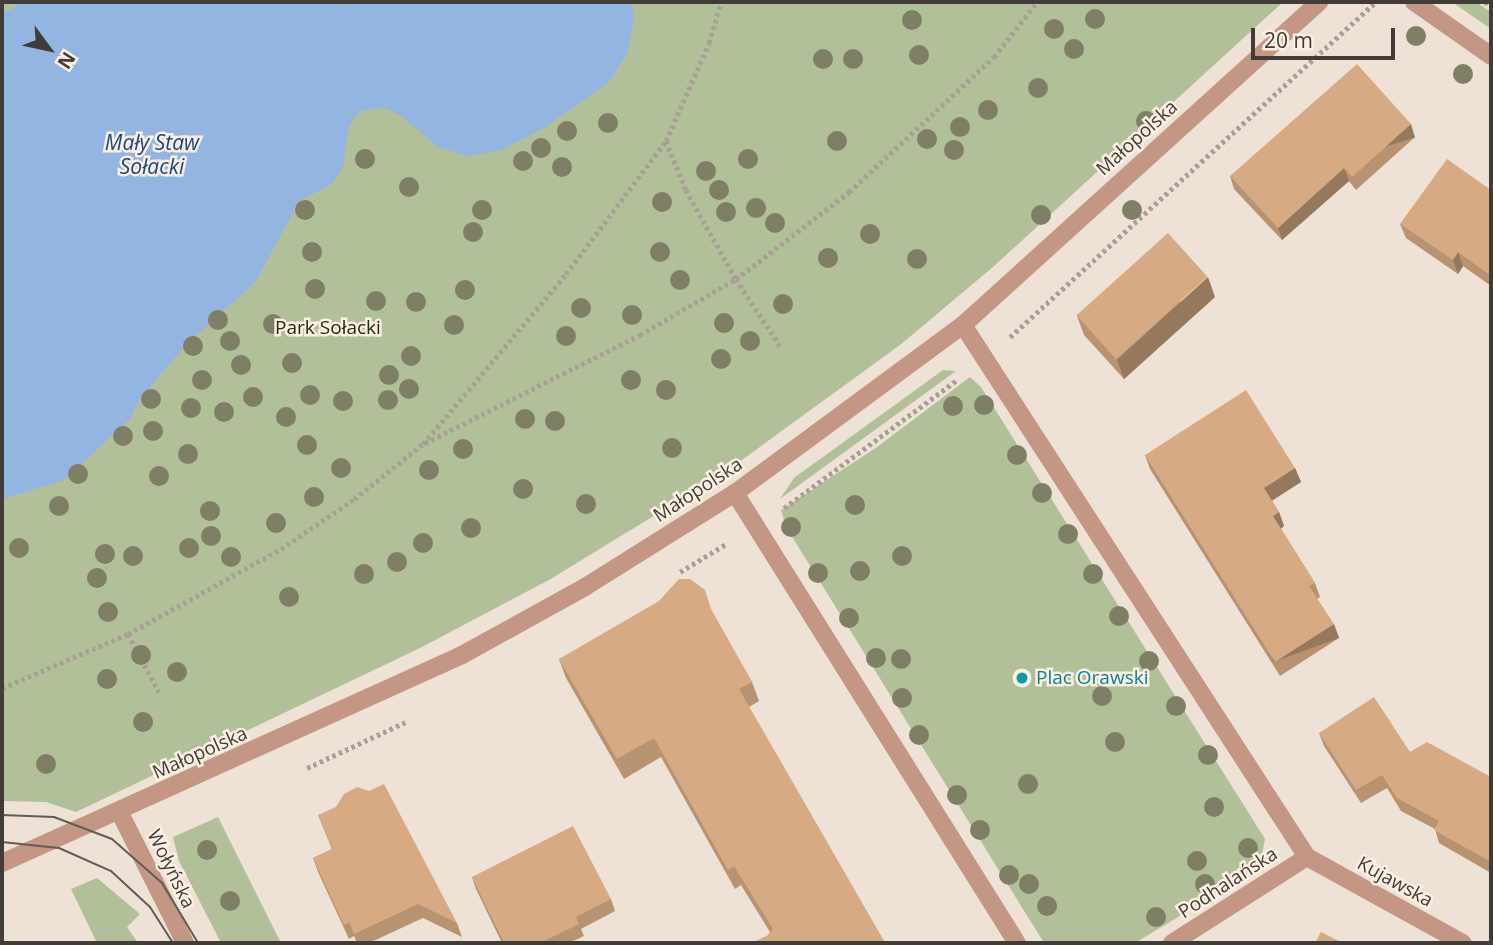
<!DOCTYPE html>
<meta charset="utf-8">
<style>
body{margin:0}
#map{position:relative;width:1493px;height:945px;overflow:hidden;background:#eee2d6;font-family:"Open Sans",sans-serif}
div>[style]{position:absolute}
[style*='--x']{left:calc(var(--x)*1px);top:calc(var(--y)*1px);width:calc(var(--w)*1px);rotate:calc(var(--a)*1deg)}
.green>*{inset:0;background:#b1c098}
.water>*{inset:0;background:#93b5e1}
.path>*{height:4.5px;margin-top:-2.25px;transform-origin:0;background:repeating-linear-gradient(90deg,#a89f96 0 3.5px,transparent 0 7px)}
.minor>*{height:18px;margin:-9px;padding:0 9px;transform-origin:9px;border-radius:9px;background:#c49784}
.tram>*{height:2px;margin:-1px;padding:0 1px;transform-origin:1px;border-radius:1px;background:#625c55}
.trees>*{width:20px;height:20px;margin:-10px;border-radius:50%;background:#7e7f64}
.wall>*{inset:0;background:#b89371}
.shaded-wall>*{inset:0;background:#96785c;transform-origin:0 0}
.building>*{inset:0;background:#d6ab83;transform-origin:0 0}
.dots>*{width:19px;height:19px;translate:-50% -50%;box-sizing:border-box;border:4px solid #fcefe3;border-radius:50%}
span{translate:-50% -50%;white-space:nowrap;text-align:center;line-height:1.15;-webkit-text-stroke:5px #fcefe3;paint-order:stroke}
.street-label{font-size:19px;color:#413c37}
.park-label{font-size:19px;color:#222e07}
.culture-label{font-size:19px;color:#0d838f}
.left{translate:0 -50%;text-align:left}
.water-label{font-size:21px;color:#1a477d;font-style:italic}
.frame{position:absolute;inset:0;border:4px solid #413c37;pointer-events:none}
.north{position:absolute;left:14px;top:14px;width:70px;height:70px;-webkit-text-stroke:5px #fcefe3;paint-order:stroke;rotate:123deg;font-size:19px;font-weight:700;line-height:28px;text-align:center;color:#413c37}
.north::after{content:'';display:block;margin:auto;width:24px;height:32px;background:#413c37;clip-path:polygon(50% 0,100% 100%,50% 72%,0 100%)}
.scale{position:absolute;left:1251px;top:28px;width:144px;height:32px;box-sizing:border-box;border:4px solid #413c37;border-top:0;padding-left:9px;font-size:21px;line-height:24px;white-space:nowrap;color:#413c37;-webkit-text-stroke:5px #fcefe3;paint-order:stroke}
</style>
<div id="map">
<div class="green">
<i style="clip-path:polygon(2px 2px,1283px 2px,993px 267px,900px 345px,724px 473px,549px 580px,420px 648px,76px 812px,46px 802px,2px 801px)"></i>
<i style="clip-path:polygon(1452px 2px,1476px 2px,1491px 12px,1491px 29px)"></i>
<i style="clip-path:polygon(943px 370px,956px 371px,780px 499px,794px 478px)"></i>
<i style="clip-path:polygon(970px 377px,981px 387px,1265px 839px,1260px 864px,1251px 873px,1135px 943px,1044px 943px,786px 527px,781px 510px,877px 447px)"></i>
<i style="clip-path:polygon(218px 817px,281px 943px,221px 943px,179px 861px,173px 837px)"></i>
<i style="clip-path:polygon(97px 878px,140px 914px,127px 927px,138px 943px,97px 943px,71px 889px)"></i>
</div>
<div class="water">
<i style="clip-path:polygon(23px 2px,336px 2px,346px 6px,354px 2px,632px 2px,634px 21px,627px 54px,609px 82px,544px 128px,501px 150px,467px 156px,438px 147px,400px 115px,382px 107px,360px 111px,349px 125px,343px 167px,332px 184px,299px 201px,256px 281px,183px 348px,140px 399px,129px 420px,64px 480px,2px 499px,2px 14px)"></i>
</div>
<div class="path">
<i style="--x:1485;--y:2;--w:7;--a:34"></i>
<i style="--x:666;--y:141;--w:53;--a:67.8"></i>
<i style="--x:686;--y:190;--w:102;--a:60.7"></i>
<i style="--x:736;--y:279;--w:80;--a:56.7"></i>
<i style="--x:1010;--y:337;--w:496;--a:-42.5"></i>
<i style="--x:425;--y:443;--w:241;--a:-26.7"></i>
<i style="--x:640;--y:335;--w:111;--a:-30.3"></i>
<i style="--x:736;--y:279;--w:143;--a:-37.6"></i>
<i style="--x:849;--y:192;--w:198;--a:-43"></i>
<i style="--x:994;--y:57;--w:70;--a:-52"></i>
<i style="--x:784;--y:508;--w:215;--a:-36.5"></i>
<i style="--x:680;--y:572;--w:54;--a:-31.3"></i>
<i style="--x:128;--y:634;--w:175;--a:-29.1"></i>
<i style="--x:281;--y:549;--w:88;--a:-34.4"></i>
<i style="--x:354;--y:499;--w:88;--a:-38.6"></i>
<i style="--x:423;--y:444;--w:222;--a:-49.9"></i>
<i style="--x:566;--y:274;--w:166;--a:-53.1"></i>
<i style="--x:666;--y:141;--w:107;--a:-66.3"></i>
<i style="--x:709;--y:43;--w:43;--a:-73.7"></i>
<i style="--x:2;--y:688;--w:137;--a:-23.2"></i>
<i style="--x:128;--y:634;--w:66;--a:61.9"></i>
<i style="--x:307;--y:768;--w:111;--a:-25"></i>
</div>
<div class="minor">
<i style="--x:1414;--y:2;--w:94;--a:35"></i>
<i style="--x:963;--y:325;--w:634;--a:57.11"></i>
<i style="--x:1307;--y:857;--w:178;--a:28.9"></i>
<i style="--x:735;--y:493;--w:531;--a:57.93"></i>
<i style="--x:120;--y:813;--w:145;--a:63.4"></i>
<i style="--x:2;--y:863;--w:505;--a:-24.33"></i>
<i style="--x:462;--y:655;--w:141;--a:-28.9"></i>
<i style="--x:585;--y:587;--w:177;--a:-32.1"></i>
<i style="--x:735;--y:493;--w:283;--a:-36.4"></i>
<i style="--x:963;--y:325;--w:481;--a:-42.2"></i>
<i style="--x:1172;--y:943;--w:160;--a:-32.5"></i>
</div>
<div class="tram">
<i style="--x:2;--y:815;--w:52;--a:2.2"></i>
<i style="--x:54;--y:817;--w:62;--a:20.8"></i>
<i style="--x:112;--y:839;--w:67;--a:41.3"></i>
<i style="--x:162;--y:883;--w:70;--a:59"></i>
<i style="--x:2;--y:842;--w:57;--a:6"></i>
<i style="--x:59;--y:848;--w:57;--a:23.9"></i>
<i style="--x:111;--y:871;--w:53;--a:42.7"></i>
<i style="--x:150;--y:907;--w:43;--a:57.4"></i>
</div>
<div class="trees">
<i style="left:1095px;top:19px"></i>
<i style="left:912px;top:20px"></i>
<i style="left:1054px;top:29px"></i>
<i style="left:1416px;top:36px"></i>
<i style="left:1074px;top:49px"></i>
<i style="left:919px;top:55px"></i>
<i style="left:823px;top:59px"></i>
<i style="left:853px;top:59px"></i>
<i style="left:1463px;top:74px"></i>
<i style="left:1038px;top:88px"></i>
<i style="left:988px;top:110px"></i>
<i style="left:1146px;top:121px"></i>
<i style="left:608px;top:123px"></i>
<i style="left:960px;top:127px"></i>
<i style="left:567px;top:131px"></i>
<i style="left:927px;top:139px"></i>
<i style="left:837px;top:141px"></i>
<i style="left:541px;top:148px"></i>
<i style="left:954px;top:150px"></i>
<i style="left:365px;top:159px"></i>
<i style="left:748px;top:159px"></i>
<i style="left:523px;top:161px"></i>
<i style="left:562px;top:167px"></i>
<i style="left:706px;top:171px"></i>
<i style="left:409px;top:187px"></i>
<i style="left:719px;top:190px"></i>
<i style="left:662px;top:202px"></i>
<i style="left:756px;top:208px"></i>
<i style="left:305px;top:210px"></i>
<i style="left:482px;top:210px"></i>
<i style="left:1132px;top:210px"></i>
<i style="left:726px;top:212px"></i>
<i style="left:1041px;top:215px"></i>
<i style="left:775px;top:223px"></i>
<i style="left:473px;top:232px"></i>
<i style="left:870px;top:234px"></i>
<i style="left:312px;top:252px"></i>
<i style="left:660px;top:252px"></i>
<i style="left:828px;top:258px"></i>
<i style="left:917px;top:259px"></i>
<i style="left:680px;top:280px"></i>
<i style="left:315px;top:289px"></i>
<i style="left:465px;top:290px"></i>
<i style="left:376px;top:301px"></i>
<i style="left:416px;top:302px"></i>
<i style="left:783px;top:304px"></i>
<i style="left:581px;top:308px"></i>
<i style="left:632px;top:315px"></i>
<i style="left:218px;top:320px"></i>
<i style="left:724px;top:323px"></i>
<i style="left:273px;top:324px"></i>
<i style="left:454px;top:325px"></i>
<i style="left:566px;top:336px"></i>
<i style="left:230px;top:341px"></i>
<i style="left:750px;top:341px"></i>
<i style="left:193px;top:346px"></i>
<i style="left:411px;top:356px"></i>
<i style="left:721px;top:359px"></i>
<i style="left:292px;top:363px"></i>
<i style="left:241px;top:365px"></i>
<i style="left:389px;top:375px"></i>
<i style="left:202px;top:380px"></i>
<i style="left:631px;top:380px"></i>
<i style="left:409px;top:389px"></i>
<i style="left:666px;top:390px"></i>
<i style="left:310px;top:395px"></i>
<i style="left:253px;top:397px"></i>
<i style="left:151px;top:399px"></i>
<i style="left:388px;top:400px"></i>
<i style="left:343px;top:401px"></i>
<i style="left:984px;top:405px"></i>
<i style="left:953px;top:406px"></i>
<i style="left:191px;top:408px"></i>
<i style="left:224px;top:412px"></i>
<i style="left:286px;top:417px"></i>
<i style="left:525px;top:419px"></i>
<i style="left:555px;top:421px"></i>
<i style="left:153px;top:431px"></i>
<i style="left:123px;top:436px"></i>
<i style="left:307px;top:445px"></i>
<i style="left:672px;top:448px"></i>
<i style="left:463px;top:449px"></i>
<i style="left:188px;top:454px"></i>
<i style="left:1017px;top:455px"></i>
<i style="left:341px;top:468px"></i>
<i style="left:429px;top:470px"></i>
<i style="left:78px;top:474px"></i>
<i style="left:159px;top:476px"></i>
<i style="left:523px;top:489px"></i>
<i style="left:1042px;top:493px"></i>
<i style="left:314px;top:497px"></i>
<i style="left:586px;top:504px"></i>
<i style="left:855px;top:505px"></i>
<i style="left:59px;top:506px"></i>
<i style="left:210px;top:511px"></i>
<i style="left:276px;top:523px"></i>
<i style="left:791px;top:527px"></i>
<i style="left:471px;top:528px"></i>
<i style="left:1068px;top:534px"></i>
<i style="left:211px;top:536px"></i>
<i style="left:423px;top:543px"></i>
<i style="left:19px;top:548px"></i>
<i style="left:189px;top:548px"></i>
<i style="left:105px;top:554px"></i>
<i style="left:133px;top:556px"></i>
<i style="left:902px;top:556px"></i>
<i style="left:231px;top:557px"></i>
<i style="left:397px;top:562px"></i>
<i style="left:860px;top:571px"></i>
<i style="left:818px;top:573px"></i>
<i style="left:364px;top:574px"></i>
<i style="left:1093px;top:574px"></i>
<i style="left:97px;top:578px"></i>
<i style="left:289px;top:597px"></i>
<i style="left:108px;top:612px"></i>
<i style="left:1119px;top:616px"></i>
<i style="left:849px;top:618px"></i>
<i style="left:141px;top:655px"></i>
<i style="left:876px;top:658px"></i>
<i style="left:901px;top:659px"></i>
<i style="left:1149px;top:661px"></i>
<i style="left:177px;top:672px"></i>
<i style="left:107px;top:679px"></i>
<i style="left:1102px;top:696px"></i>
<i style="left:902px;top:698px"></i>
<i style="left:1176px;top:706px"></i>
<i style="left:143px;top:722px"></i>
<i style="left:919px;top:735px"></i>
<i style="left:1115px;top:742px"></i>
<i style="left:1208px;top:755px"></i>
<i style="left:46px;top:764px"></i>
<i style="left:1028px;top:784px"></i>
<i style="left:957px;top:795px"></i>
<i style="left:1214px;top:807px"></i>
<i style="left:980px;top:830px"></i>
<i style="left:1248px;top:848px"></i>
<i style="left:207px;top:850px"></i>
<i style="left:1197px;top:861px"></i>
<i style="left:1009px;top:875px"></i>
<i style="left:1029px;top:884px"></i>
<i style="left:1205px;top:884px"></i>
<i style="left:230px;top:901px"></i>
<i style="left:1047px;top:906px"></i>
<i style="left:1156px;top:917px"></i>
</div>
<div class="wall">
<i style="clip-path:polygon(1415px 137px,1356px 190px,1349px 181px,1282px 240px,1234px 189px,1230px 176px)"></i>
<i style="clip-path:polygon(1491px 190px,1491px 286px,1463px 266px,1458px 274px,1406px 238px,1400px 224px)"></i>
<i style="clip-path:polygon(1215px 297px,1124px 379px,1084px 335px,1077px 316px)"></i>
<i style="clip-path:polygon(1145px 455px,1295px 468px,1301px 482px,1272px 501px,1279px 512px,1284px 526px,1281px 529px,1315px 583px,1320px 597px,1317px 599px,1339px 638px,1280px 676px,1150px 469px)"></i>
<i style="clip-path:polygon(713px 614px,752px 682px,759px 701px,749px 707px,885px 943px,768px 935px,770px 932px,741px 885px,735px 889px,661px 757px,624px 779px,566px 678px,559px 659px)"></i>
<i style="clip-path:polygon(1319px 733px,1410px 752px,1491px 777px,1491px 873px,1439px 843px,1435px 829px,1401px 811px,1387px 788px,1361px 803px,1324px 746px)"></i>
<i style="clip-path:polygon(318px 815px,457px 923px,462px 937px,423px 918px,369px 943px,357px 943px,354px 936px,349px 939px,318px 872px,313px 858px,332px 849px)"></i>
<i style="clip-path:polygon(472px 877px,611px 899px,615px 911px,581px 929px,584px 936px,569px 943px,502px 943px,476px 889px)"></i>
</div>
<div class="shaded-wall">
<i style="left:1411px;top:124px;width:14px;height:79px;rotate:73deg"></i>
<i style="clip-path:polygon(1344px 168px,1349px 181px,1282px 240px,1278px 228px)"></i>
<i style="clip-path:polygon(1458px 252px,1463px 266px,1458px 274px,1453px 260px)"></i>
<i style="clip-path:polygon(1208px 277px,1215px 297px,1124px 379px,1117px 360px)"></i>
<i style="clip-path:polygon(1295px 468px,1301px 482px,1269px 502px,1264px 488px)"></i>
<i style="clip-path:polygon(1279px 512px,1284px 526px,1278px 530px,1273px 516px)"></i>
<i style="left:1334px;top:624px;width:15px;height:70px;rotate:70deg"></i>
</div>
<div class="building">
<i style="clip-path:polygon(1357px 64px,1411px 124px,1352px 177px,1344px 168px,1278px 228px,1230px 176px)"></i>
<i style="clip-path:polygon(1447px 159px,1491px 190px,1491px 276px,1458px 252px,1453px 260px,1400px 224px)"></i>
<i style="left:1168px;top:233px;width:59px;height:123px;rotate:48deg"></i>
<i style="clip-path:polygon(1246px 390px,1295px 468px,1264px 488px,1279px 512px,1273px 516px,1315px 583px,1309px 586px,1334px 624px,1275px 662px,1145px 455px)"></i>
<i style="clip-path:polygon(679px 579px,690px 579px,705px 590px,711px 609px,752px 682px,739px 689px,885px 943px,752px 943px,768px 935px,773px 929px,734px 866px,728px 870px,654px 738px,617px 759px,559px 659px,659px 601px)"></i>
<i style="clip-path:polygon(1374px 697px,1410px 752px,1427px 742px,1491px 777px,1491px 862px,1434px 830px,1439px 821px,1397px 798px,1382px 775px,1356px 790px,1319px 733px)"></i>
<i style="clip-path:polygon(384px 784px,457px 923px,418px 904px,354px 934px,349px 922px,344px 925px,313px 858px,333px 849px,318px 815px,336px 807px,344px 794px,357px 787px,369px 791px)"></i>
<i style="clip-path:polygon(573px 826px,611px 899px,576px 917px,579px 924px,540px 943px,504px 943px,472px 877px)"></i>
<i style="clip-path:polygon(1321px 932px,1343px 943px,1315px 943px)"></i>
</div>
<div class="dots">
<i style="left:1022px;top:678px;background:#0f9aa8"></i>
</div>
<div class="street-label">
<span style="left:1137px;top:138px;rotate:-42deg">Małopolska</span>
<span style="left:698px;top:490px;rotate:-33deg">Małopolska</span>
<span style="left:200px;top:753px;rotate:-24deg">Małopolska</span>
<span style="left:171px;top:869px;rotate:64deg">Wołyńska</span>
<span style="left:1395px;top:882px;rotate:29deg">Kujawska</span>
<span style="left:1228px;top:883px;rotate:-33deg">Podhalańska</span>
</div>
<div class="park-label">
<span style="left:328px;top:328px">Park Sołacki</span>
</div>
<div class="culture-label">
<span class="left" style="left:1036px;top:678px">Plac Orawski</span>
</div>
<div class="water-label">
<span style="left:152px;top:154px">Mały Staw<br>Sołacki</span>
</div>
<div class="frame"></div>
<div class="north">N</div>
<div class="scale">20 m</div>
</div>
